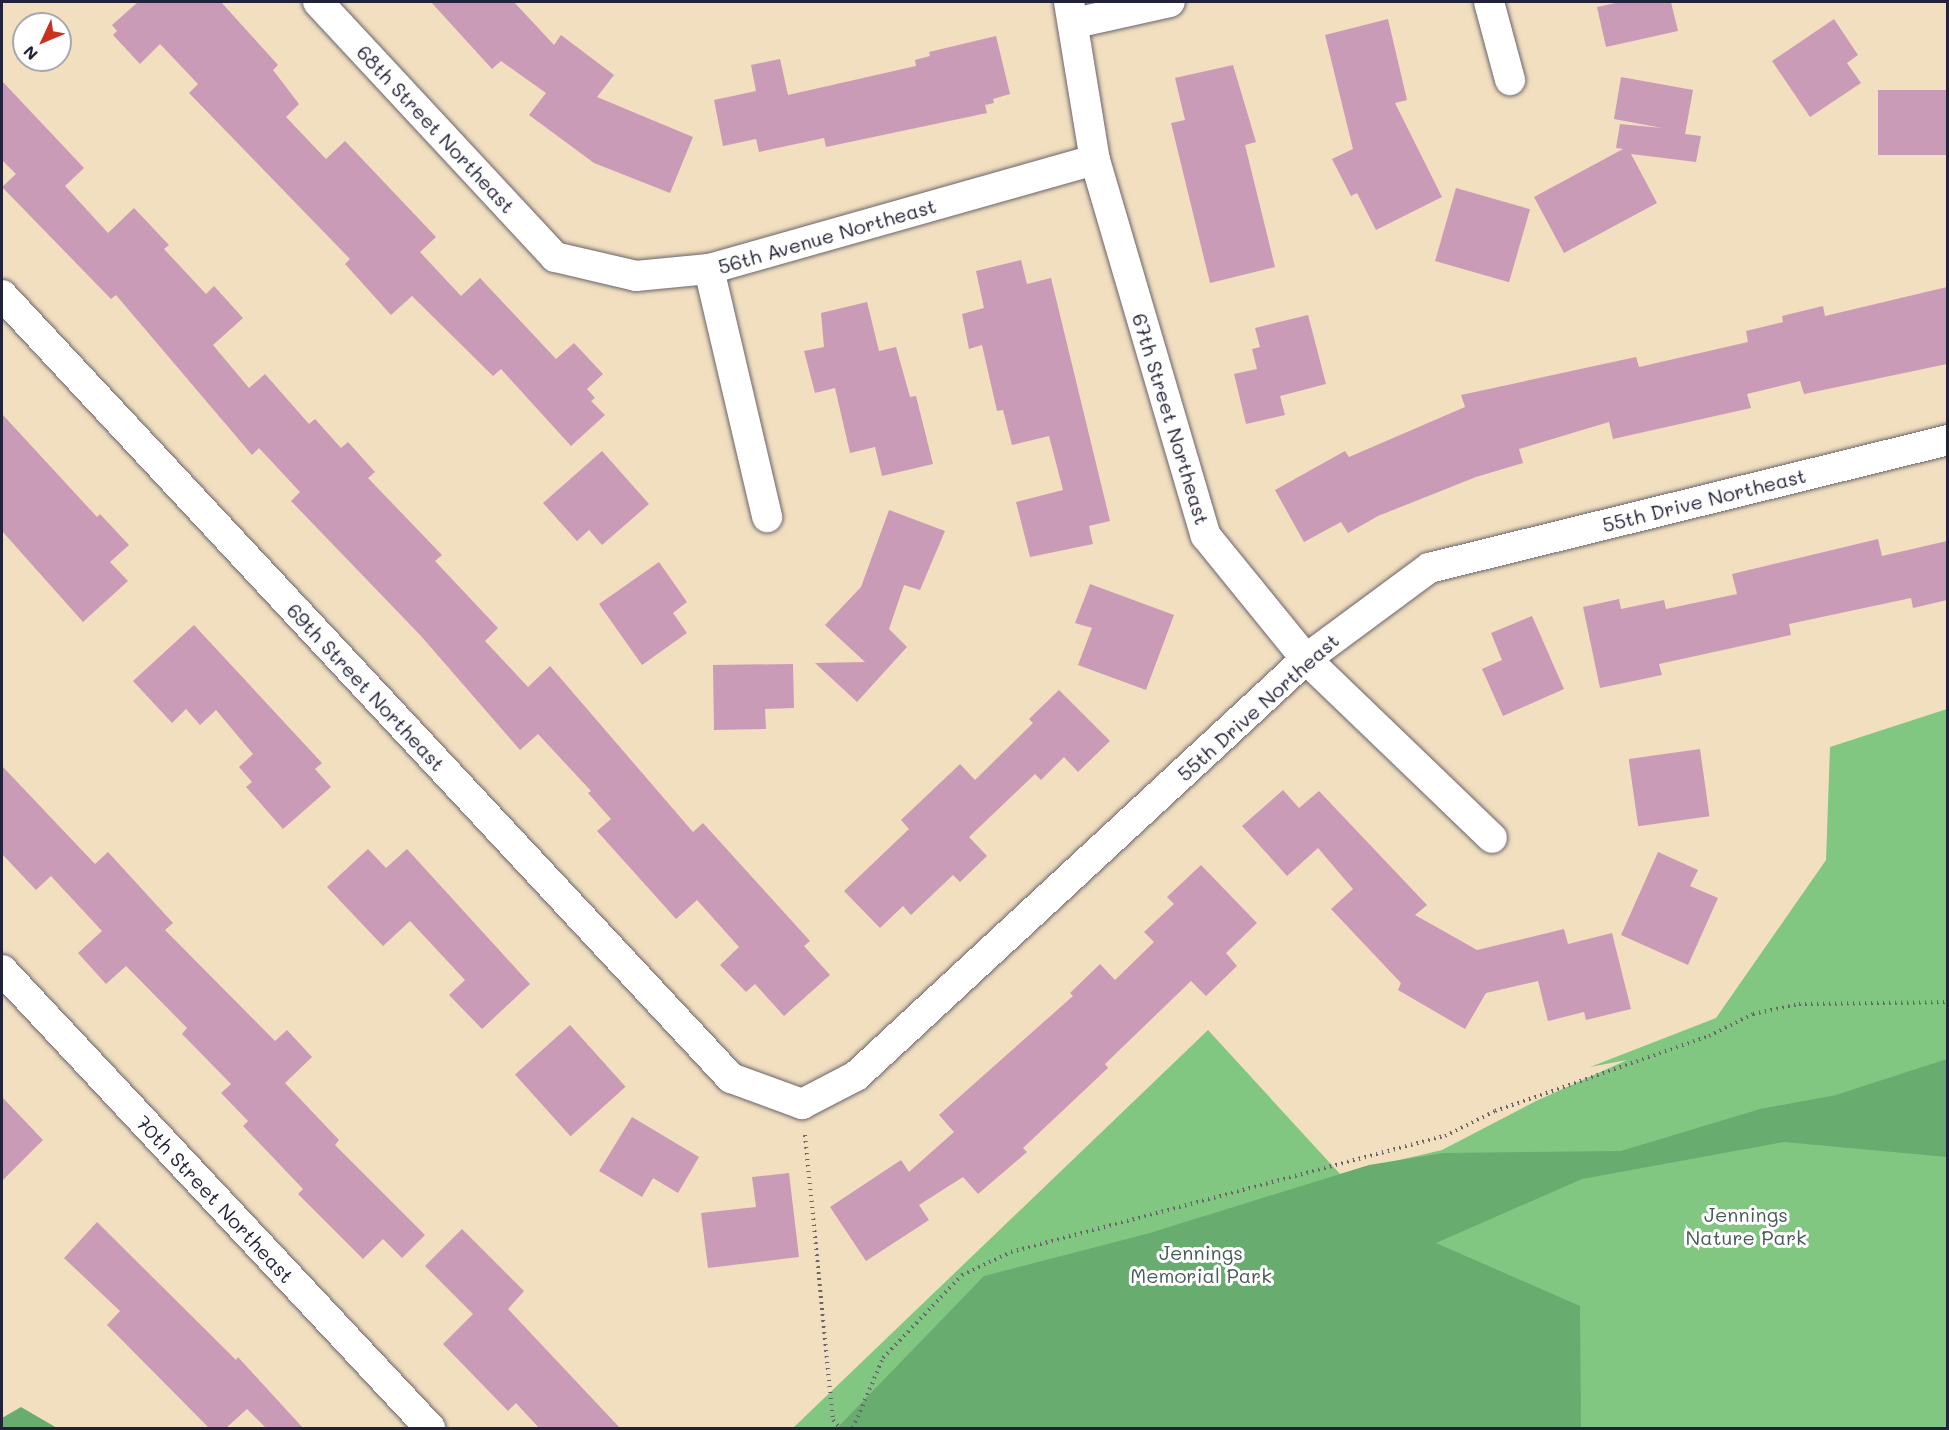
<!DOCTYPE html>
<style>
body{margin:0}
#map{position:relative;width:1949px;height:1430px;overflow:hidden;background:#f2dfc0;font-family:Mali,sans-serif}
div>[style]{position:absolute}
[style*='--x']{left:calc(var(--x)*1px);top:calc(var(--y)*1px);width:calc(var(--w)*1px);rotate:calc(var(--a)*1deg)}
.green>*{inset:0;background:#82c781}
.forest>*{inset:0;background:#69ac6f}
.building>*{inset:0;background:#ca9bb7;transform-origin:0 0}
.path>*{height:4px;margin-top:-2px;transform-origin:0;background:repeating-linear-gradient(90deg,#6b646a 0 1.5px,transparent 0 6px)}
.roads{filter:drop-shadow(0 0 2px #6b646a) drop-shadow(0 0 2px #6b646a)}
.street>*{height:30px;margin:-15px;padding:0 15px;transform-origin:15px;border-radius:15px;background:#fff}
span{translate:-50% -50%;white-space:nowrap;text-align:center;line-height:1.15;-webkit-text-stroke:6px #fff;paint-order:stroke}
.street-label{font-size:20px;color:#22223b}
.park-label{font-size:20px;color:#445c54}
.frame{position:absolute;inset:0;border:3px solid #22223b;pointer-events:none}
.north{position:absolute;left:12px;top:12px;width:60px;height:60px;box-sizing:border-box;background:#fff;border:2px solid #a7a7b1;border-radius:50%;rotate:226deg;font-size:16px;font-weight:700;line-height:24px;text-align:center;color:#22223b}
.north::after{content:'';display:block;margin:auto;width:21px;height:27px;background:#c8321e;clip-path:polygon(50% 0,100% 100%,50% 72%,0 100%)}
</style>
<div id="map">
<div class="green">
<i style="clip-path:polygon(1947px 709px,1947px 1428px,793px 1428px,1208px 1030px,1340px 1174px,1442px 1150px,1536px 1101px,1627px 1060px,1590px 1067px,1716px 1018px,1826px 860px,1830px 747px)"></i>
</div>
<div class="forest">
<i style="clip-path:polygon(1947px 1059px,1947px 1157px,1784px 1142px,1582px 1179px,1436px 1243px,1580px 1306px,1581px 1428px,837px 1428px,984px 1276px,1150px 1233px,1369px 1165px,1443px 1153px,1621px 1151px,1760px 1109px,1836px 1095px)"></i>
<i style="clip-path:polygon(21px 1407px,57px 1428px,2px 1428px,2px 1418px)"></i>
</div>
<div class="building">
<i style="clip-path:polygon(138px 2px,221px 2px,278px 65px,273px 70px,299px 104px,286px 117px,326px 159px,345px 141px,436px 237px,420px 252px,461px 296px,480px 278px,556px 359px,574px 343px,603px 374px,587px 389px,595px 398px,591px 401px,605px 415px,571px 446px,501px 369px,493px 376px,412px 296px,391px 315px,345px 264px,350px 259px,189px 93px,198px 84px,160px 44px,140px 64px,113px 35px,117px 31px,112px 25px)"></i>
<i style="clip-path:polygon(431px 2px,514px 2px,554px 45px,561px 35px,614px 75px,597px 97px,693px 137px,670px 193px,594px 163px,529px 115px,546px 93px,501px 61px,492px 69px)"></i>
<i style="clip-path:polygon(1620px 2px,1671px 2px,1678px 31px,1606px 47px,1597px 7px)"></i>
<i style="clip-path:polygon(1388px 19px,1407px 100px,1395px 103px,1442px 197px,1376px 230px,1357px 193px,1351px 196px,1332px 159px,1353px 149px,1325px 35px)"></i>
<i style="clip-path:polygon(1834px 19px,1858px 55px,1847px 63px,1861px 83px,1810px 117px,1772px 61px)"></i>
<i style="clip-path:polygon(996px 36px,1010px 94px,993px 99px,994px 103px,985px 105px,987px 113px,826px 147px,824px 138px,759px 152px,756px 139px,723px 146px,714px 100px,756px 91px,751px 65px,780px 59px,788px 95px,916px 66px,915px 60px,930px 56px,929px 52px)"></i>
<i style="clip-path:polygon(1233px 65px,1256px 142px,1245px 145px,1275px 267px,1210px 283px,1171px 123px,1185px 120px,1175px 78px)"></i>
<i style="clip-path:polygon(1621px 77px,1693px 90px,1685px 134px,1701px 136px,1696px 162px,1631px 154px,1657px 203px,1564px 253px,1534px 197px,1623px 149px,1616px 148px,1620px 124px,1662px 128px,1614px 119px)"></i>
<i style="clip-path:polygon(2px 81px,84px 168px,65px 186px,108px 233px,134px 208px,169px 245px,164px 249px,206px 294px,214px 286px,243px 318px,213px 345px,249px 388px,265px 374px,309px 424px,315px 419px,341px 448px,348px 442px,375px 472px,368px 478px,442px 555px,435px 561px,498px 628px,485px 641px,528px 687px,550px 666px,693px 832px,703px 823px,810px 941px,804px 946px,830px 975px,784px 1016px,755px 984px,746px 992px,720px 965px,739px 947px,697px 900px,676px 919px,597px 831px,611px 819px,588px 793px,591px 791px,538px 734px,520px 750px,421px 636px,291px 501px,300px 492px,259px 448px,252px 455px,116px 295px,111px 299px,2px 187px,16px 174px,2px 160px)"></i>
<i style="left:1947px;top:90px;width:65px;height:69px;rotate:90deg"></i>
<i style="left:1456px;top:188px;width:77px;height:76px;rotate:16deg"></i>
<i style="clip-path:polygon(1021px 260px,1027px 284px,1051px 278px,1110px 521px,1089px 526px,1093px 544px,1030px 557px,1016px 502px,1063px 490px,1049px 436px,1012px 445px,1003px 410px,997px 411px,982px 345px,969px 349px,962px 314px,984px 308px,976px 271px)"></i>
<i style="clip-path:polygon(1947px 287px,1947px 364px,1804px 394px,1800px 381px,1747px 394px,1751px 408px,1613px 439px,1609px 422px,1519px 449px,1523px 463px,1476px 477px,1378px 516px,1348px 533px,1341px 522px,1304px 542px,1275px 490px,1345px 451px,1349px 457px,1465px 407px,1461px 395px,1636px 357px,1639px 367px,1748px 342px,1746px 331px,1783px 322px,1782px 316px,1823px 306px,1825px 316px)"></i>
<i style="clip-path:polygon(867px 302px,879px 351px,896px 347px,910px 397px,916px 396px,933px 464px,882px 476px,875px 447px,850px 453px,835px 388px,815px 393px,804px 351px,824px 347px,821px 313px)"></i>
<i style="clip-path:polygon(1308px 315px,1326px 384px,1280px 396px,1285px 415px,1246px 424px,1234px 374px,1257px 369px,1252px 349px,1260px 347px,1255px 328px)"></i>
<i style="clip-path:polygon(2px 414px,97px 517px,100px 514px,129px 545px,110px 562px,128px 581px,83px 622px,2px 531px)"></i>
<i style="clip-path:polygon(602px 451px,649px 504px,602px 545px,589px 530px,577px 541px,543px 503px)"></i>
<i style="clip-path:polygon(889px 510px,945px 531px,920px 590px,904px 585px,889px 629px,907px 647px,857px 702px,815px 663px,865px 662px,825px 625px,861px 587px)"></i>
<i style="clip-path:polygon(1878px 539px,1882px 556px,1947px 541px,1947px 600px,1913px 608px,1911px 598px,1789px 624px,1791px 635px,1659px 664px,1662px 675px,1600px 688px,1583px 607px,1619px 599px,1621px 609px,1664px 600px,1666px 609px,1737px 594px,1732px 574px)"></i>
<i style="clip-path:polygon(659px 562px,687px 602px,673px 613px,687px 633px,642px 665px,599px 604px)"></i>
<i style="clip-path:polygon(1090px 584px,1174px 615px,1146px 690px,1078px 665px,1092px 628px,1075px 623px)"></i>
<i style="clip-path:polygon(1532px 616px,1564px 689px,1503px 716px,1482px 669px,1502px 660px,1491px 633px)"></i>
<i style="clip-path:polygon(194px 625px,322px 763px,315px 769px,331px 787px,283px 829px,246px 787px,252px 782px,239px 767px,253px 754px,216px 710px,200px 725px,186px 709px,172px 723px,133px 681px)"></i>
<i style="clip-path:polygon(793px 664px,794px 708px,765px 709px,766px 729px,714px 730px,713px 665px)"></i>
<i style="clip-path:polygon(1059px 690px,1110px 741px,1078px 772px,1064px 757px,1041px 780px,1035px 774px,969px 837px,987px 856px,960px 882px,953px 875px,911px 915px,903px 906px,880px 928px,844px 891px,909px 829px,901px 820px,960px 764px,975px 780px,1033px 723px,1029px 719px)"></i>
<i style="left:1700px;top:749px;width:68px;height:72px;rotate:82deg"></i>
<i style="clip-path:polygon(2px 766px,95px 864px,108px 852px,173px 923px,165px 930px,275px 1041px,287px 1030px,312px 1057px,285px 1083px,339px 1140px,335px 1145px,425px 1235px,402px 1258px,383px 1239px,363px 1259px,298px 1194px,303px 1189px,243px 1126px,248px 1121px,221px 1093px,231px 1084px,182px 1034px,187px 1028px,126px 966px,106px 984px,78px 953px,102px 931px,51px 876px,36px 890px,2px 854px)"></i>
<i style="clip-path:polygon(1283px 790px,1299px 808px,1319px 791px,1427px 905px,1415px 915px,1477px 950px,1564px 929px,1568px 944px,1612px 933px,1631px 1009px,1586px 1020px,1584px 1012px,1548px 1021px,1538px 981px,1486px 993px,1465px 1029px,1398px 990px,1401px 983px,1331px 909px,1353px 889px,1318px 848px,1287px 876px,1242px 826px)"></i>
<i style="clip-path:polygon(368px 849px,386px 868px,407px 849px,530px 984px,482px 1029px,449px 995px,465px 980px,410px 921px,383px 946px,327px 887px)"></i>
<i style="clip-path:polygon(1658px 852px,1698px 870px,1690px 886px,1718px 898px,1688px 965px,1621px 935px)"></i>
<i style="clip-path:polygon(1201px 865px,1257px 923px,1226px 953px,1237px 966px,1206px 996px,1191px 981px,1105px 1064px,1108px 1068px,1023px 1148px,1027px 1152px,978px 1194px,963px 1177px,919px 1205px,929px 1220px,866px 1261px,830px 1207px,901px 1160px,909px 1172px,954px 1132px,939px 1115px,1073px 996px,1070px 993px,1100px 964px,1115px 980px,1154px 942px,1144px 932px,1174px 904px,1167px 897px)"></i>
<i style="left:570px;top:1025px;width:83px;height:74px;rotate:48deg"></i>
<i style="clip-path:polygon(2px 1097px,43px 1140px,2px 1181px)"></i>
<i style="clip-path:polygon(632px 1117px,699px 1157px,678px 1193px,653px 1178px,642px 1197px,599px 1171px)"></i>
<i style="clip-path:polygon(789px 1173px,799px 1257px,708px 1268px,701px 1213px,756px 1207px,752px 1177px)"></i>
<i style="clip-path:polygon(97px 1222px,236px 1360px,238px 1357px,303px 1428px,266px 1428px,247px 1409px,226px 1428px,209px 1428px,107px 1325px,120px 1311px,64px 1258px)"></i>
<i style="clip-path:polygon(462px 1229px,524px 1291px,508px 1309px,620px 1428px,539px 1428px,516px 1403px,508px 1411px,443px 1344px,473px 1314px,425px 1266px)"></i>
</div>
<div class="path">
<i style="--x:805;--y:1135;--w:286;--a:84.4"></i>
<i style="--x:833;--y:1420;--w:11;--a:49"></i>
<i style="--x:853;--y:1428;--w:76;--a:-66.8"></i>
<i style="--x:883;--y:1358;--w:115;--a:-46.4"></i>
<i style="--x:962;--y:1275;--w:54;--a:-25.1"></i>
<i style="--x:1011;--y:1252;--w:449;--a:-15"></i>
<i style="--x:1445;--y:1136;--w:56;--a:-26.6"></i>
<i style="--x:1495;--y:1111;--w:227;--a:-19.3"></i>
<i style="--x:1709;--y:1036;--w:49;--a:-26.6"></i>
<i style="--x:1753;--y:1014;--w:47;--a:-12.3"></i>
<i style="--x:1799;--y:1004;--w:149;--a:-0.8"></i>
</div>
<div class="roads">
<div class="street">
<i style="--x:318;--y:2;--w:348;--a:47.1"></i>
<i style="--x:555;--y:257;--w:83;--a:13.2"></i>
<i style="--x:636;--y:276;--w:73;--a:-5.5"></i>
<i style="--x:709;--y:269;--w:401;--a:-15.8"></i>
<i style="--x:1069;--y:2;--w:160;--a:80.7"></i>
<i style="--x:1095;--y:160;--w:392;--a:73.6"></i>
<i style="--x:1206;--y:536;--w:159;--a:50.9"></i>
<i style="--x:1306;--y:659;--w:258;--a:43.9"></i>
<i style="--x:1489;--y:2;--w:81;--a:74.9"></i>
<i style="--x:1075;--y:23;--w:97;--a:-12.5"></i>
<i style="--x:709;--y:269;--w:255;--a:76.8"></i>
<i style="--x:2;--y:295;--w:1070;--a:47.05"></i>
<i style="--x:731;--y:1078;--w:76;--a:20.1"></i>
<i style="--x:802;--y:1104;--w:61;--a:-27.4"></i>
<i style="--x:856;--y:1076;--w:614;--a:-42.82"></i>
<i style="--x:1306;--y:659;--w:153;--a:-36.5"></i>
<i style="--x:1429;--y:568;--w:535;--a:-13.85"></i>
<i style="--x:2;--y:970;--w:627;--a:46.94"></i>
</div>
</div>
<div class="street-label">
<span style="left:436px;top:129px;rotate:47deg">68th Street Northeast</span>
<span style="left:827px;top:236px;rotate:-16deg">56th Avenue Northeast</span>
<span style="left:1171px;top:419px;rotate:73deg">67th Street Northeast</span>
<span style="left:1704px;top:500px;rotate:-14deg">55th Drive Northeast</span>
<span style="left:366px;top:687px;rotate:47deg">69th Street Northeast</span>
<span style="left:1258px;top:707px;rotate:-42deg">55th Drive Northeast</span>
<span style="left:215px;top:1199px;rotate:47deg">70th Street Northeast</span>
</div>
<div class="park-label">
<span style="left:1746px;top:1226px">Jennings<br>Nature Park</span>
<span style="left:1201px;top:1264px">Jennings<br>Memorial Park</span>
</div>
<div class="frame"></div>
<div class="north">N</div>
</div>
